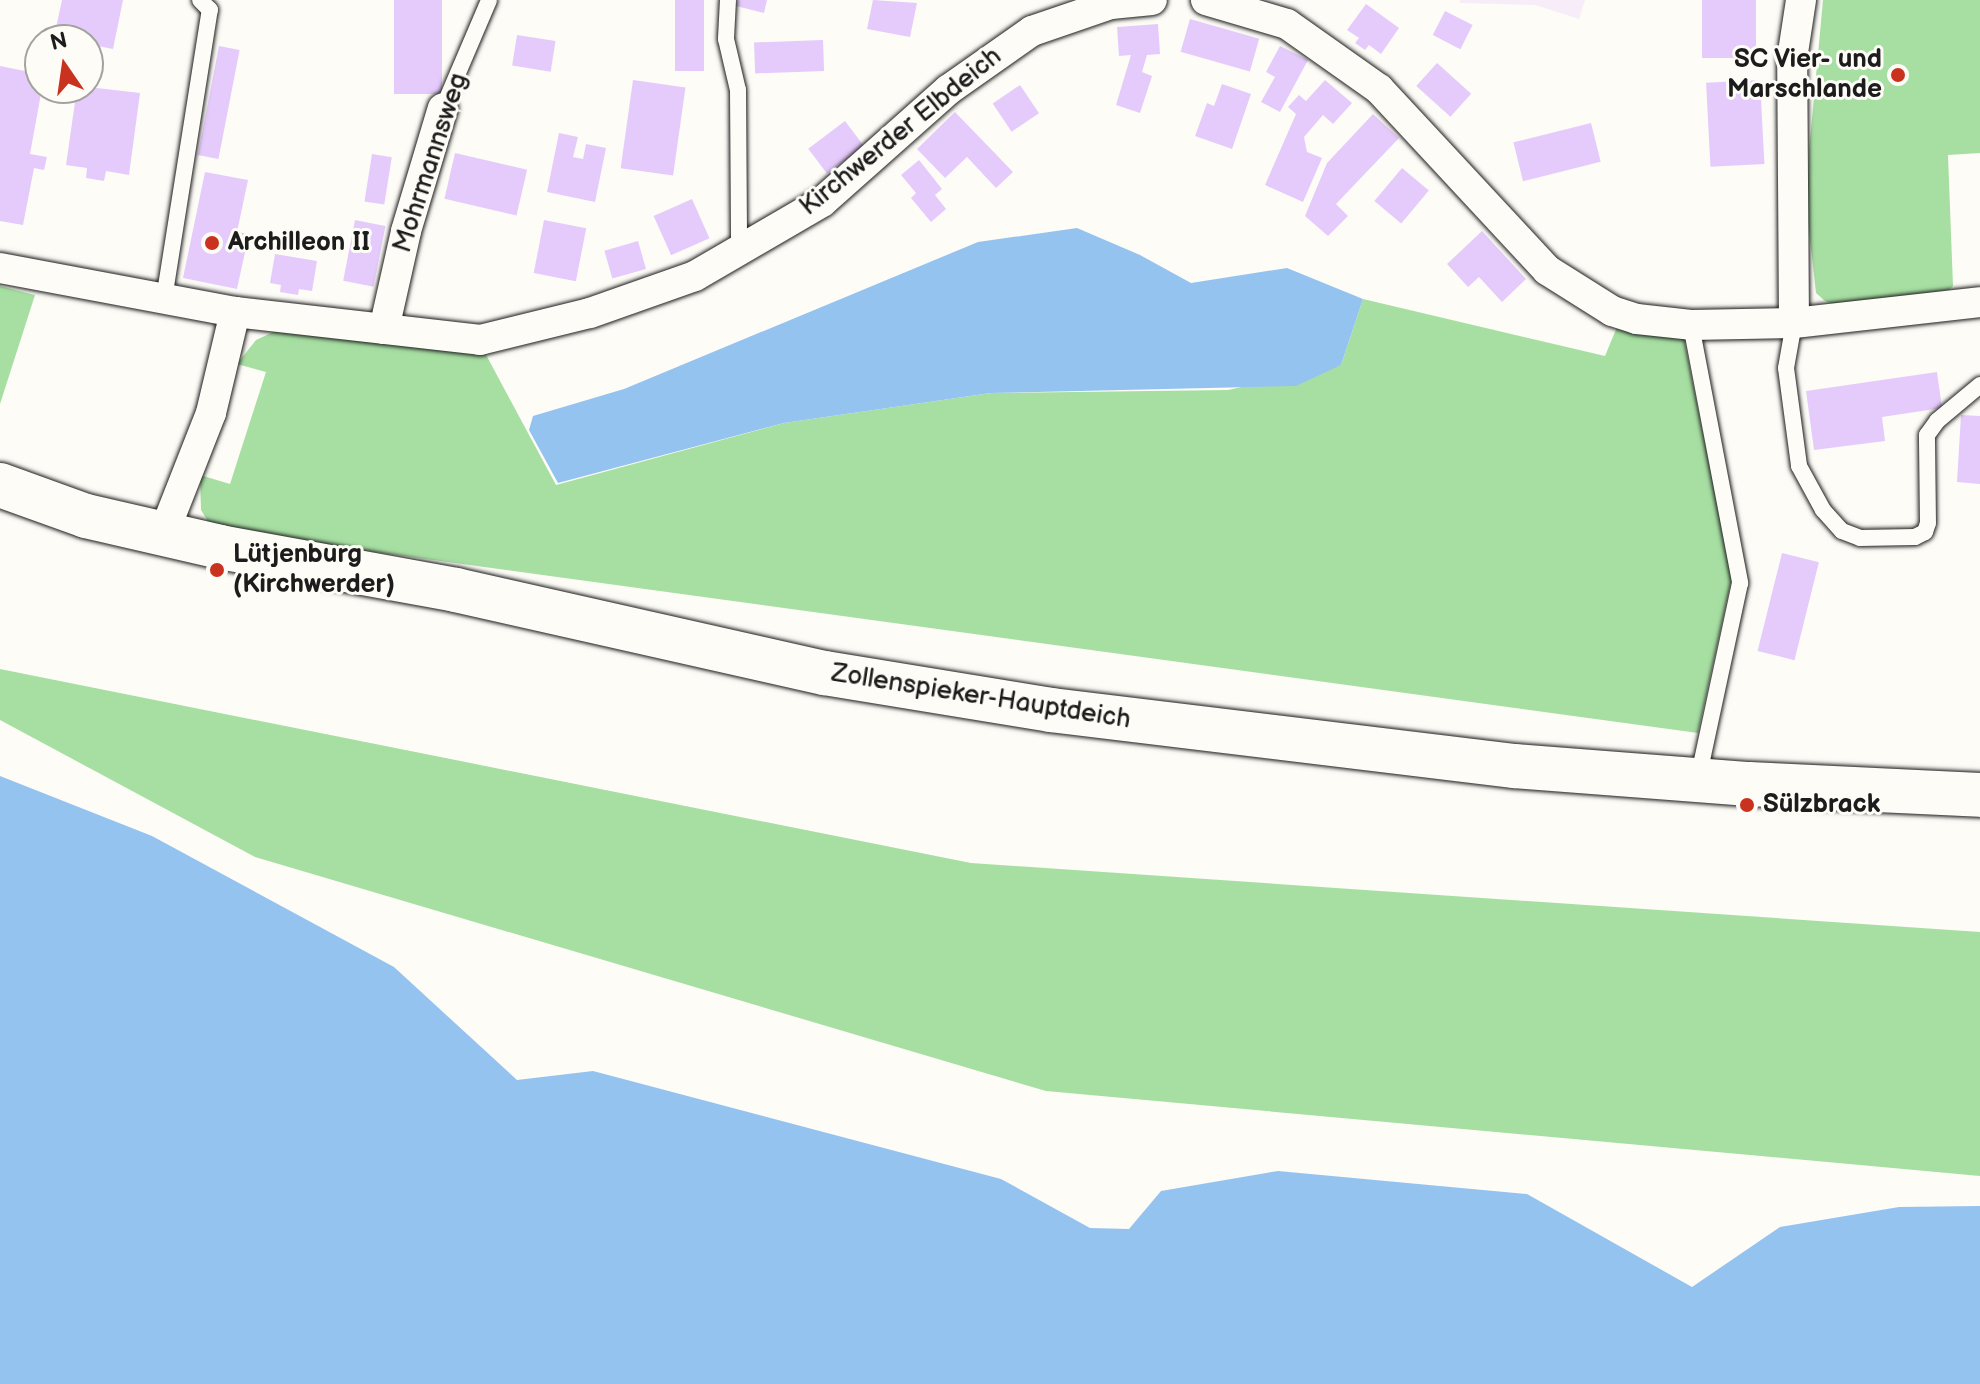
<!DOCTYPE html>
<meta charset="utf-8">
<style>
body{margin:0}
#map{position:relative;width:1980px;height:1384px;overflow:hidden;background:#fdfcf7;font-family:"Balsamiq Sans",sans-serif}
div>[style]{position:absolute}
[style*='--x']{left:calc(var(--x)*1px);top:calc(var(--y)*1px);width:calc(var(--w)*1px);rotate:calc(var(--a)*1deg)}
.built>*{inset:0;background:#f6edf8}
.green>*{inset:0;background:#a7dfa3}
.water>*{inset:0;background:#95c3f0}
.building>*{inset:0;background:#e5cbfb;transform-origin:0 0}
.roads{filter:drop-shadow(0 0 2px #1c1c1c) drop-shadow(0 0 2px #1c1c1c)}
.lane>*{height:16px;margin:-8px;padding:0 8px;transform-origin:8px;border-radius:8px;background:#fdfcf7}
.street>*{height:30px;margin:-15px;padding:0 15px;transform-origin:15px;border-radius:15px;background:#fdfcf7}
.secondary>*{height:44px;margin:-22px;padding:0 22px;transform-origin:22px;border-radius:22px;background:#fdfcf7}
.dots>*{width:22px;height:22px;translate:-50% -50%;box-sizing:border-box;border:4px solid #fdfcf7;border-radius:50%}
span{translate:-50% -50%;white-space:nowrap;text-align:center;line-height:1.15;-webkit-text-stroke:6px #fdfcf7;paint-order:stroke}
.poi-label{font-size:26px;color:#1c1c1c;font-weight:700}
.right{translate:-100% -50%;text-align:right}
.left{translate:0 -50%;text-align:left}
.street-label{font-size:26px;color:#1c1c1c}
.north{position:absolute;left:24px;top:24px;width:80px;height:80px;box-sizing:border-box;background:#fdfcf7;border:2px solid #a3a29f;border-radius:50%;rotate:347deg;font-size:22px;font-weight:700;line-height:32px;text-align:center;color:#1c1c1c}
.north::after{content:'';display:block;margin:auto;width:28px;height:36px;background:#c8321e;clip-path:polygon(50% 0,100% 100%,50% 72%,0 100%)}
</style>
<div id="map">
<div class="built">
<i style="clip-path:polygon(1460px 0,1585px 0,1579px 19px,1535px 5px,1460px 3px)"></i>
</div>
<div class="green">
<i style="clip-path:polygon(1823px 0,1980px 0,1980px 153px,1948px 155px,1953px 286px,1949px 290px,1839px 306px,1825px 301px,1816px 293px,1807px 213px,1809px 151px)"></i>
<i style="clip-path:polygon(0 286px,35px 295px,0 404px)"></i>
<i style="clip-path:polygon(1363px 299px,1605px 356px,1617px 327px,1684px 339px,1732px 577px,1698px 733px,213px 530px,201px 510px,200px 475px,230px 484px,266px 372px,237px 364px,256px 340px,280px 329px,484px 351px,556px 485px,784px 423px,991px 393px,1228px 390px,1341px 365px)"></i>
<i style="clip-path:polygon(0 669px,971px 863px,1980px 932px,1980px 1176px,1046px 1091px,255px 857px,0 720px)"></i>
</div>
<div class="water">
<i style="clip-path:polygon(1077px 228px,1140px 255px,1191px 283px,1287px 268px,1363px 299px,1341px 365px,1296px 386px,991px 393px,784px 423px,558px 483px,529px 430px,533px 416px,624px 389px,978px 242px)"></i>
<i style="clip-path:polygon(0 776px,152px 836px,394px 967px,517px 1080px,593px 1071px,1001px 1179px,1090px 1228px,1129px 1229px,1161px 1191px,1278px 1171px,1527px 1194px,1692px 1287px,1780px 1227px,1899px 1207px,1980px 1206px,1980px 1384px,0 1384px)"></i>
</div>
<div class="building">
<i style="clip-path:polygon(62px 0,123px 0,113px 49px,88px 44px,88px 40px,54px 37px)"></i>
<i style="left:394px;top:0;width:48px;height:94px"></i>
<i style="left:675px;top:0;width:29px;height:71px"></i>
<i style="clip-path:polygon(738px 0,767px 0,764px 13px,736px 6px)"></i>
<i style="clip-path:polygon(873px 0,917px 3px,910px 37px,867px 29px)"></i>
<i style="left:1702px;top:0;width:54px;height:58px"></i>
<i style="clip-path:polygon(1366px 4px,1399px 28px,1381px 54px,1369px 45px,1365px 50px,1355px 43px,1359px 38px,1347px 30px)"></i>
<i style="left:1445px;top:11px;width:31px;height:27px;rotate:27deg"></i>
<i style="left:1190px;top:19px;width:72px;height:34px;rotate:16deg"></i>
<i style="clip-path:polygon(1158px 24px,1160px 54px,1147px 55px,1142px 72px,1152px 76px,1140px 113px,1116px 105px,1131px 55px,1119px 56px,1117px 27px)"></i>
<i style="left:517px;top:35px;width:39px;height:31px;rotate:9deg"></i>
<i style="left:823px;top:40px;width:31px;height:69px;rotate:88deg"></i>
<i style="left:219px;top:46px;width:21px;height:111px;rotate:11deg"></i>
<i style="clip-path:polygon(1280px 46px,1308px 60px,1280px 112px,1261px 102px,1275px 77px,1266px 72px)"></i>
<i style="left:1437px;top:63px;width:46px;height:31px;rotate:42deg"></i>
<i style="clip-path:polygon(0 66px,40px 74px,42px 88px,30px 154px,47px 157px,44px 170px,34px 168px,23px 225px,0 221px)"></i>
<i style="left:633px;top:80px;width:53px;height:89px;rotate:8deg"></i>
<i style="clip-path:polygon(1325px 80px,1352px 103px,1333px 124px,1323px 115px,1304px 137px,1307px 152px,1322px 158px,1303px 202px,1265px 185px,1296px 114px,1288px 107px,1299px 95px,1306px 101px)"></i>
<i style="left:1760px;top:80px;width:84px;height:54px;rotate:87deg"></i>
<i style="clip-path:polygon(1222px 84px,1251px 94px,1232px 149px,1195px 136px,1207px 103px,1214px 106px)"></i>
<i style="left:1020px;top:85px;width:34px;height:33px;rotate:56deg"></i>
<i style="clip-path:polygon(88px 87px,140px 93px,129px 175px,106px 171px,104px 181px,86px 178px,87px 168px,66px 165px,77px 88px)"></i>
<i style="clip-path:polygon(955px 112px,1013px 172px,996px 188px,967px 157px,945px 178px,917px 149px)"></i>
<i style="clip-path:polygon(1373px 114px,1399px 138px,1336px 204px,1348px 216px,1328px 236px,1305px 216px,1327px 163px)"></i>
<i style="left:845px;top:121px;width:31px;height:46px;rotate:53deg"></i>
<i style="left:1591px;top:123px;width:40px;height:80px;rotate:76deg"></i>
<i style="clip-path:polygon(559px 133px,578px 137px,573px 157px,583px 159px,586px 144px,606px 148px,595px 202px,547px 192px)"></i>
<i style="left:455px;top:153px;width:74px;height:47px;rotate:13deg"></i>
<i style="left:372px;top:154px;width:20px;height:48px;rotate:9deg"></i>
<i style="clip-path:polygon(919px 160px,942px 189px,935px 195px,946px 209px,931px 222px,911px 198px,916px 193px,901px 175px)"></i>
<i style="left:1402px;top:168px;width:35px;height:43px;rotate:40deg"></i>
<i style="clip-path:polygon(205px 172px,248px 180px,237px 232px,249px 234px,237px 289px,183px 278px)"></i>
<i style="left:692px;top:199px;width:43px;height:42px;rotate:66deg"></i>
<i style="left:355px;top:220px;width:31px;height:62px;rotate:11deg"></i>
<i style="left:544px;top:220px;width:43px;height:54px;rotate:11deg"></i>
<i style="clip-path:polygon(1482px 231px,1526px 279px,1502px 302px,1479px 277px,1468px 287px,1447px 264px)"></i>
<i style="left:638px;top:241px;width:29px;height:35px;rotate:74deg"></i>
<i style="clip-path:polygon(275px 254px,317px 261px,312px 291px,299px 289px,298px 295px,280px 292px,281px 285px,270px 283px)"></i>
<i style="clip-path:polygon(1937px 372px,1942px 408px,1882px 417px,1885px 441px,1814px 450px,1806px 391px)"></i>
<i style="clip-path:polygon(1961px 415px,1980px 416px,1980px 484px,1957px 482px)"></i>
<i style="left:1782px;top:553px;width:38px;height:101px;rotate:14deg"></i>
</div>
<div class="roads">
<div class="lane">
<i style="--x:728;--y:0;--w:39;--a:93"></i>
<i style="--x:726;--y:39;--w:52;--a:76.8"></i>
<i style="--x:738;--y:90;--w:160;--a:89.6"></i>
<i style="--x:443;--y:108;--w:117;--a:-66.9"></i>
<i style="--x:164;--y:299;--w:293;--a:-81"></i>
<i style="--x:210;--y:10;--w:14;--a:-135"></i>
<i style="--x:1794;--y:323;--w:46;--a:100.1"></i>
<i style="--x:1786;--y:368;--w:99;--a:82.4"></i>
<i style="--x:1799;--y:466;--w:50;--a:61.4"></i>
<i style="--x:1823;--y:510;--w:28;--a:48"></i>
<i style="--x:1842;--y:531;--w:19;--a:21"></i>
<i style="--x:1860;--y:538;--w:55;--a:-1"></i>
<i style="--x:1915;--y:537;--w:11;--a:-27"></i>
<i style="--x:1925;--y:532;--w:9;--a:-72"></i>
<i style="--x:1928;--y:523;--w:88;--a:-90.7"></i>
<i style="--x:1927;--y:435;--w:17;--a:-54"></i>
<i style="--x:1937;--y:421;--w:56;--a:-39.9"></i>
<i style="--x:1691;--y:325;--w:263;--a:79.2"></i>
<i style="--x:1740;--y:583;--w:200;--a:102.1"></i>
</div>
<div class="street">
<i style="--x:1206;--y:0;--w:84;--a:16.5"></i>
<i style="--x:1287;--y:24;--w:113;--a:35.2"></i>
<i style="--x:1379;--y:89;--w:247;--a:47.1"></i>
<i style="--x:1547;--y:270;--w:77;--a:32.2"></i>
<i style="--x:1612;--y:311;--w:26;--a:18"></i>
<i style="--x:1637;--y:319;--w:54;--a:6.3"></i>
<i style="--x:1691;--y:325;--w:103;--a:-1.1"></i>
<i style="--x:1794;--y:323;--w:187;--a:-6.4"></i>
<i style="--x:0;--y:268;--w:239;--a:10.6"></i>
<i style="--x:235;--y:312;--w:247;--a:6.5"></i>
<i style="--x:480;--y:340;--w:113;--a:-13.8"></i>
<i style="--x:590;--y:313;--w:111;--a:-19.4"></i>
<i style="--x:695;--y:276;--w:147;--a:-30.2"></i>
<i style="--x:822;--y:202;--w:169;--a:-41.6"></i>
<i style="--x:948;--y:90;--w:103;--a:-35.1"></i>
<i style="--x:1032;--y:31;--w:83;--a:-18.9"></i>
<i style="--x:1111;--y:4;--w:41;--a:-5.6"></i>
<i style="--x:1794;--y:323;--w:264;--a:-90.4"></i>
<i style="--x:1792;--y:59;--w:60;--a:-81.3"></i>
<i style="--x:384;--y:329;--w:100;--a:-77.3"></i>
<i style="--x:406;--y:231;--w:128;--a:-73.3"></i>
<i style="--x:163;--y:535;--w:131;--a:-68.5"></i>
<i style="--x:211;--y:413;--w:104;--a:-76.6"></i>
</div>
<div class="secondary">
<i style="--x:0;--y:485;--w:91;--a:19.8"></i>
<i style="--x:86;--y:516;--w:138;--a:13"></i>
<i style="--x:220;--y:547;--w:240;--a:10.3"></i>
<i style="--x:456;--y:590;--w:378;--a:12.7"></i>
<i style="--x:825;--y:673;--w:229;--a:9.3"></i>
<i style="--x:1051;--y:710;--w:466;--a:6.9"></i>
<i style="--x:1514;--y:766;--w:236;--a:4.4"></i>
<i style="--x:1749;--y:784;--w:231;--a:2.7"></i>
</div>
</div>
<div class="dots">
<i style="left:1898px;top:75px;background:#c8321e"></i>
<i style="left:212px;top:243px;background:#c8321e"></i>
<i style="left:217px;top:570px;background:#c8321e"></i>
<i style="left:1747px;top:805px;background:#c8321e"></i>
</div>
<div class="poi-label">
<span class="right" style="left:1882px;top:75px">SC Vier- und<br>Marschlande</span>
<span class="left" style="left:228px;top:243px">Archilleon II</span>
<span class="left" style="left:233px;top:570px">Lütjenburg<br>(Kirchwerder)</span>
<span class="left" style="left:1763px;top:805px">Sülzbrack</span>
</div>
<div class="street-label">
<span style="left:901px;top:132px;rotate:-39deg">Kirchwerder Elbdeich</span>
<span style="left:431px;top:163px;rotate:-72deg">Mohrmannsweg</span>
<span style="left:981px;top:697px;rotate:9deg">Zollenspieker-Hauptdeich</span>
</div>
<div class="north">N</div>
</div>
